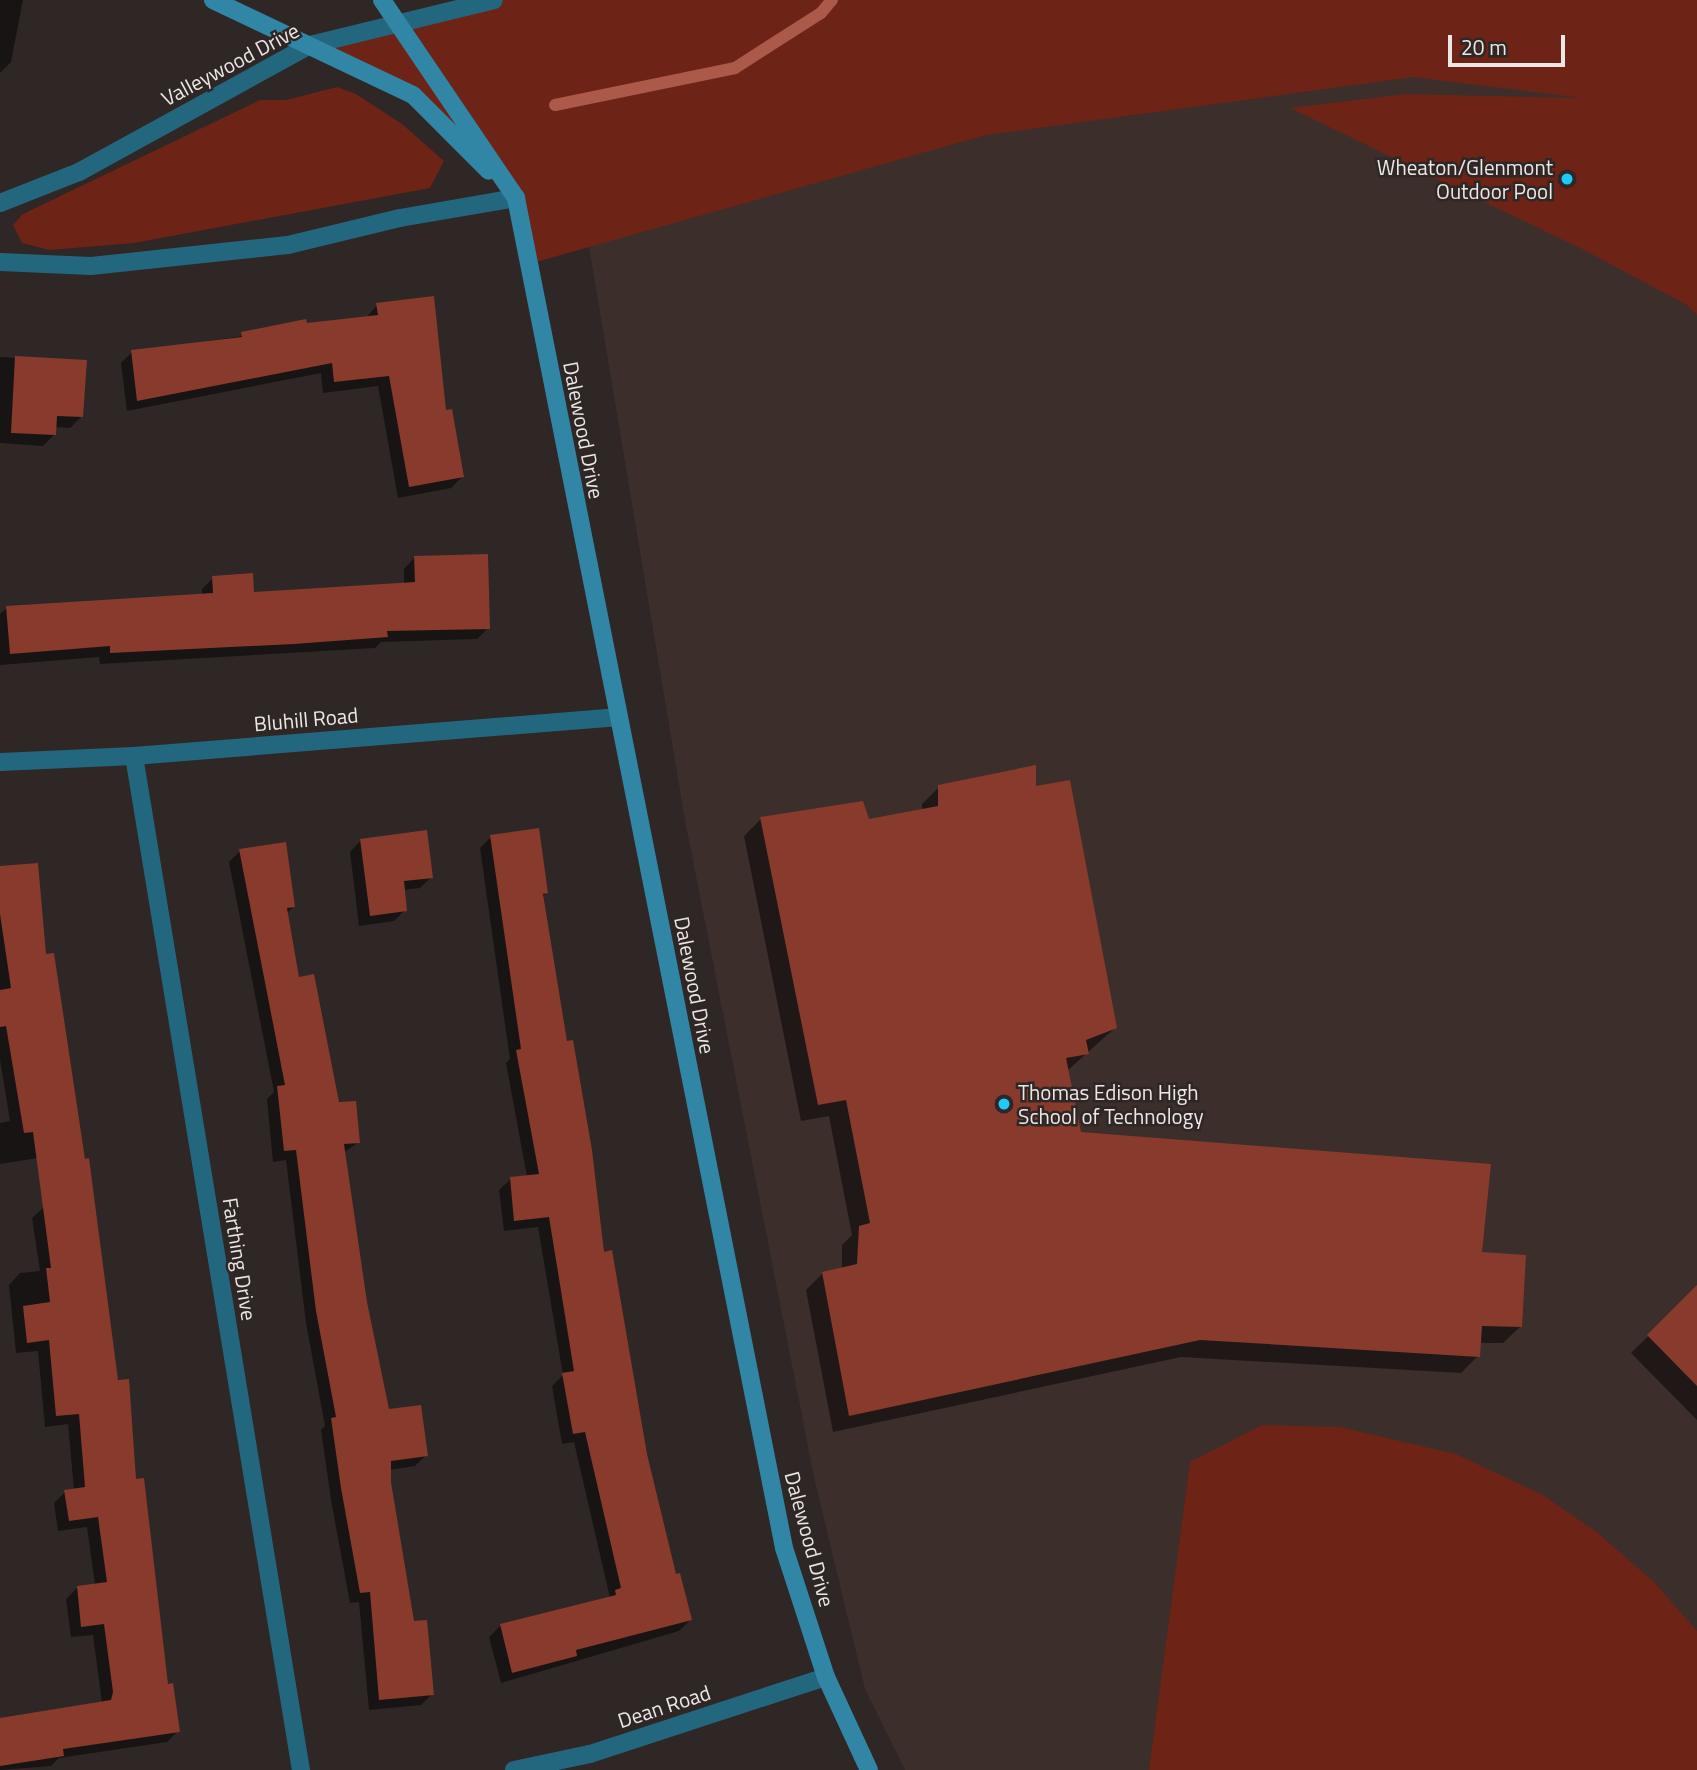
<!DOCTYPE html>
<style>
body{margin:0}
#map{position:relative;width:1697px;height:1770px;overflow:hidden;background:#2e2725;font-family:"Titillium Web",sans-serif}
div>[style]{position:absolute}
[style*='--x']{left:calc(var(--x)*1px);top:calc(var(--y)*1px);width:calc(var(--w)*1px);rotate:calc(var(--a)*1deg)}
.built>*{inset:0;background:#3c2e2b}
.green>*{inset:0;background:#6d2316}
.shadow>*{inset:0;background:#0007}
.stream>*{height:12px;margin:-6px;padding:0 6px;transform-origin:6px;border-radius:6px;background:#ab5949}
.building>*{inset:0;background:#883a2c}
.street>*{height:18px;margin:-9px;padding:0 9px;transform-origin:9px;border-radius:9px;background:#23677f}
.secondary>*{height:18px;margin:-9px;padding:0 9px;transform-origin:9px;border-radius:9px;background:#3186a5}
.dots>*{width:19px;height:19px;translate:-50% -50%;box-sizing:border-box;border:4px solid #2e2725;border-radius:50%}
span{translate:-50% -50%;white-space:nowrap;text-align:center;line-height:1.15;-webkit-text-stroke:5px #2e2725;paint-order:stroke}
.street-label{font-size:21px;color:#ece6e5}
.poi-label{font-size:21px;color:#ece6e5}
.right{translate:-100% -50%;text-align:right}
.left{translate:0 -50%;text-align:left}
.scale{position:absolute;left:1448px;top:35px;width:117px;height:32px;box-sizing:border-box;border:4px solid #ece6e5;border-top:0;padding-left:9px;font-size:21px;line-height:24px;white-space:nowrap;color:#ece6e5;-webkit-text-stroke:5px #2e2725;paint-order:stroke}
</style>
<div id="map">
<div class="built">
<i style="clip-path:polygon(1602px 0,1697px 188px,1697px 1770px,905px 1770px,865px 1689px,815px 1482px,685px 820px,584px 217px)"></i>
</div>
<div class="green">
<i style="clip-path:polygon(494px 0,1697px 0,1697px 315px,1687px 305px,1584px 250px,1290px 108px,1406px 94px,1582px 98px,1413px 77px,986px 135px,529px 264px,516px 198px,413px 95px,310px 45px)"></i>
<i style="clip-path:polygon(337px 87px,356px 94px,402px 124px,444px 161px,430px 188px,134px 243px,49px 250px,22px 243px,13px 225px,23px 214px,260px 100px,286px 100px)"></i>
<i style="clip-path:polygon(1262px 1425px,1340px 1427px,1456px 1454px,1543px 1495px,1598px 1533px,1654px 1582px,1697px 1631px,1697px 1770px,1149px 1770px,1190px 1462px)"></i>
</div>
<div class="shadow">
<i style="clip-path:polygon(0 0,23px 0,11px 62px,0 73px)"></i>
<i style="clip-path:polygon(377px 305px,445px 412px,462px 477px,451px 488px,398px 498px,378px 386px,323px 393px,321px 373px,127px 411px,121px 363px,132px 352px,366px 318px)"></i>
<i style="clip-path:polygon(0 357px,85px 362px,81px 417px,70px 428px,54px 427px,54px 435px,43px 446px,0 443px)"></i>
<i style="clip-path:polygon(415px 557px,488px 628px,477px 639px,381px 642px,375px 648px,100px 664px,99px 657px,0 665px,0 614px,7px 608px,202px 596px,202px 589px,213px 578px,252px 594px,404px 584px,404px 569px)"></i>
<i style="clip-path:polygon(939px 787px,1035px 788px,1116px 1027px,1067px 1071px,1080px 1134px,1480px 1253px,1521px 1326px,1503px 1343px,1479px 1343px,1478px 1356px,1461px 1373px,1181px 1357px,833px 1432px,806px 1290px,823px 1273px,842px 1269px,842px 1245px,852px 1235px,829px 1116px,801px 1121px,744px 836px,761px 819px,867px 821px,922px 811px,922px 804px)"></i>
<i style="clip-path:polygon(491px 837px,546px 893px,542px 897px,603px 1254px,645px 1455px,674px 1576px,690px 1620px,679px 1631px,501px 1683px,489px 1637px,500px 1626px,610px 1598px,574px 1442px,562px 1444px,552px 1386px,563px 1375px,538px 1227px,504px 1231px,499px 1190px,511px 1179px,527px 1177px,506px 1063px,510px 1059px,480px 848px)"></i>
<i style="clip-path:polygon(361px 840px,431px 877px,420px 888px,403px 890px,405px 910px,394px 921px,359px 926px,350px 852px)"></i>
<i style="clip-path:polygon(240px 851px,293px 907px,286px 914px,297px 979px,338px 1104px,359px 1142px,343px 1153px,365px 1302px,387px 1411px,426px 1455px,415px 1466px,389px 1470px,413px 1623px,432px 1694px,421px 1705px,369px 1710px,359px 1602px,350px 1603px,331px 1500px,321px 1430px,325px 1426px,306px 1323px,286px 1160px,273px 1162px,267px 1099px,274px 1092px,229px 862px)"></i>
<i style="clip-path:polygon(0 868px,45px 956px,70px 1153px,0 1164px,0 1123px,10px 1121px,0 1060px)"></i>
<i style="clip-path:polygon(44px 1207px,116px 1382px,166px 1686px,178px 1731px,167px 1742px,59px 1758px,51px 1766px,0 1770px,0 1720px,102px 1703px,93px 1635px,71px 1637px,66px 1599px,77px 1588px,95px 1585px,87px 1527px,58px 1531px,54px 1503px,65px 1492px,74px 1490px,68px 1424px,45px 1427px,38px 1351px,16px 1353px,9px 1285px,20px 1273px,40px 1271px,32px 1218px)"></i>
<i style="clip-path:polygon(1688px 1297px,1697px 1306px,1697px 1420px,1631px 1353px)"></i>
</div>
<div class="stream">
<i style="--x:555;--y:105;--w:184;--a:-11.6"></i>
<i style="--x:735;--y:68;--w:102;--a:-32.6"></i>
<i style="--x:821;--y:13;--w:17;--a:-50"></i>
</div>
<div class="building">
<i style="clip-path:polygon(434px 296px,446px 410px,452px 409px,464px 477px,409px 487px,389px 376px,334px 382px,332px 363px,137px 401px,131px 350px,242px 337px,241px 332px,306px 319px,307px 323px,378px 315px,376px 303px)"></i>
<i style="clip-path:polygon(15px 356px,87px 360px,83px 417px,57px 416px,56px 435px,11px 433px)"></i>
<i style="clip-path:polygon(488px 554px,490px 629px,387px 631px,388px 637px,294px 644px,110px 653px,110px 646px,10px 654px,6px 606px,213px 593px,212px 576px,253px 573px,254px 592px,415px 582px,414px 556px)"></i>
<i style="clip-path:polygon(1036px 765px,1036px 786px,1070px 780px,1117px 1028px,1086px 1040px,1089px 1054px,1066px 1058px,1081px 1132px,1491px 1164px,1482px 1252px,1526px 1255px,1522px 1327px,1482px 1326px,1480px 1357px,1200px 1340px,849px 1416px,822px 1272px,857px 1264px,859px 1226px,870px 1223px,846px 1100px,818px 1105px,760px 817px,863px 801px,869px 819px,938px 806px,938px 785px)"></i>
<i style="clip-path:polygon(539px 828px,548px 893px,543px 894px,567px 1041px,573px 1040px,592px 1150px,604px 1252px,612px 1250px,647px 1454px,676px 1574px,680px 1573px,692px 1620px,576px 1650px,577px 1656px,512px 1673px,500px 1624px,616px 1595px,615px 1590px,621px 1588px,585px 1432px,573px 1434px,562px 1373px,574px 1371px,549px 1217px,514px 1221px,510px 1177px,539px 1174px,516px 1050px,521px 1049px,490px 835px)"></i>
<i style="clip-path:polygon(427px 830px,433px 878px,404px 881px,407px 911px,370px 916px,360px 839px)"></i>
<i style="clip-path:polygon(286px 842px,295px 907px,287px 908px,299px 977px,314px 974px,339px 1102px,356px 1101px,360px 1143px,344px 1144px,367px 1302px,389px 1409px,421px 1405px,428px 1456px,391px 1461px,391px 1482px,414px 1621px,427px 1620px,434px 1695px,379px 1700px,370px 1592px,360px 1593px,341px 1488px,331px 1418px,336px 1417px,316px 1311px,296px 1150px,284px 1151px,277px 1086px,285px 1085px,239px 849px)"></i>
<i style="clip-path:polygon(38px 863px,46px 954px,54px 953px,85px 1159px,89px 1158px,118px 1380px,129px 1379px,136px 1479px,144px 1478px,168px 1684px,173px 1683px,180px 1732px,63px 1749px,64px 1756px,0 1766px,0 1718px,111px 1700px,113px 1692px,104px 1624px,81px 1627px,77px 1586px,107px 1582px,98px 1517px,69px 1521px,64px 1490px,85px 1487px,79px 1414px,56px 1416px,49px 1340px,27px 1343px,23px 1306px,50px 1302px,46px 1268px,51px 1268px,33px 1132px,24px 1133px,6px 1026px,0 1027px,0 990px,11px 988px,0 914px,0 866px)"></i>
<i style="clip-path:polygon(1697px 1285px,1697px 1386px,1647px 1335px)"></i>
</div>
<div class="street">
<i style="--x:0;--y:203;--w:85;--a:-21.4"></i>
<i style="--x:79;--y:172;--w:264;--a:-28.8"></i>
<i style="--x:310;--y:45;--w:189;--a:-13.7"></i>
<i style="--x:0;--y:262;--w:91;--a:2.5"></i>
<i style="--x:91;--y:266;--w:198;--a:-6.1"></i>
<i style="--x:288;--y:245;--w:115;--a:-13.6"></i>
<i style="--x:400;--y:218;--w:118;--a:-9.8"></i>
<i style="--x:134;--y:756;--w:1028;--a:80.65"></i>
<i style="--x:0;--y:762;--w:134;--a:-2.6"></i>
<i style="--x:134;--y:756;--w:484;--a:-4.6"></i>
<i style="--x:514;--y:1770;--w:78;--a:-11.9"></i>
<i style="--x:590;--y:1754;--w:248;--a:-18.1"></i>
</div>
<div class="secondary">
<i style="--x:213;--y:0;--w:221;--a:25.4"></i>
<i style="--x:413;--y:95;--w:107;--a:45"></i>
<i style="--x:382;--y:0;--w:239;--a:55.9"></i>
<i style="--x:516;--y:198;--w:1376;--a:78.77"></i>
<i style="--x:784;--y:1548;--w:136;--a:72"></i>
<i style="--x:826;--y:1677;--w:102;--a:65.2"></i>
</div>
<div class="dots">
<i style="left:1567px;top:179px;background:#1ec9fd"></i>
<i style="left:1004px;top:1104px;background:#1ec9fd"></i>
</div>
<div class="street-label">
<span style="left:230px;top:64px;rotate:-28deg">Valleywood Drive</span>
<span style="left:584px;top:430px;rotate:79deg">Dalewood Drive</span>
<span style="left:306px;top:719px;rotate:-5deg">Bluhill Road</span>
<span style="left:695px;top:985px;rotate:79deg">Dalewood Drive</span>
<span style="left:240px;top:1259px;rotate:81deg">Farthing Drive</span>
<span style="left:810px;top:1539px;rotate:75deg">Dalewood Drive</span>
<span style="left:664px;top:1706px;rotate:-18deg">Dean Road</span>
</div>
<div class="poi-label">
<span class="right" style="left:1553px;top:179px">Wheaton/Glenmont<br>Outdoor Pool</span>
<span class="left" style="left:1018px;top:1104px">Thomas Edison High<br>School of Technology</span>
</div>
<div class="scale">20 m</div>
</div>
